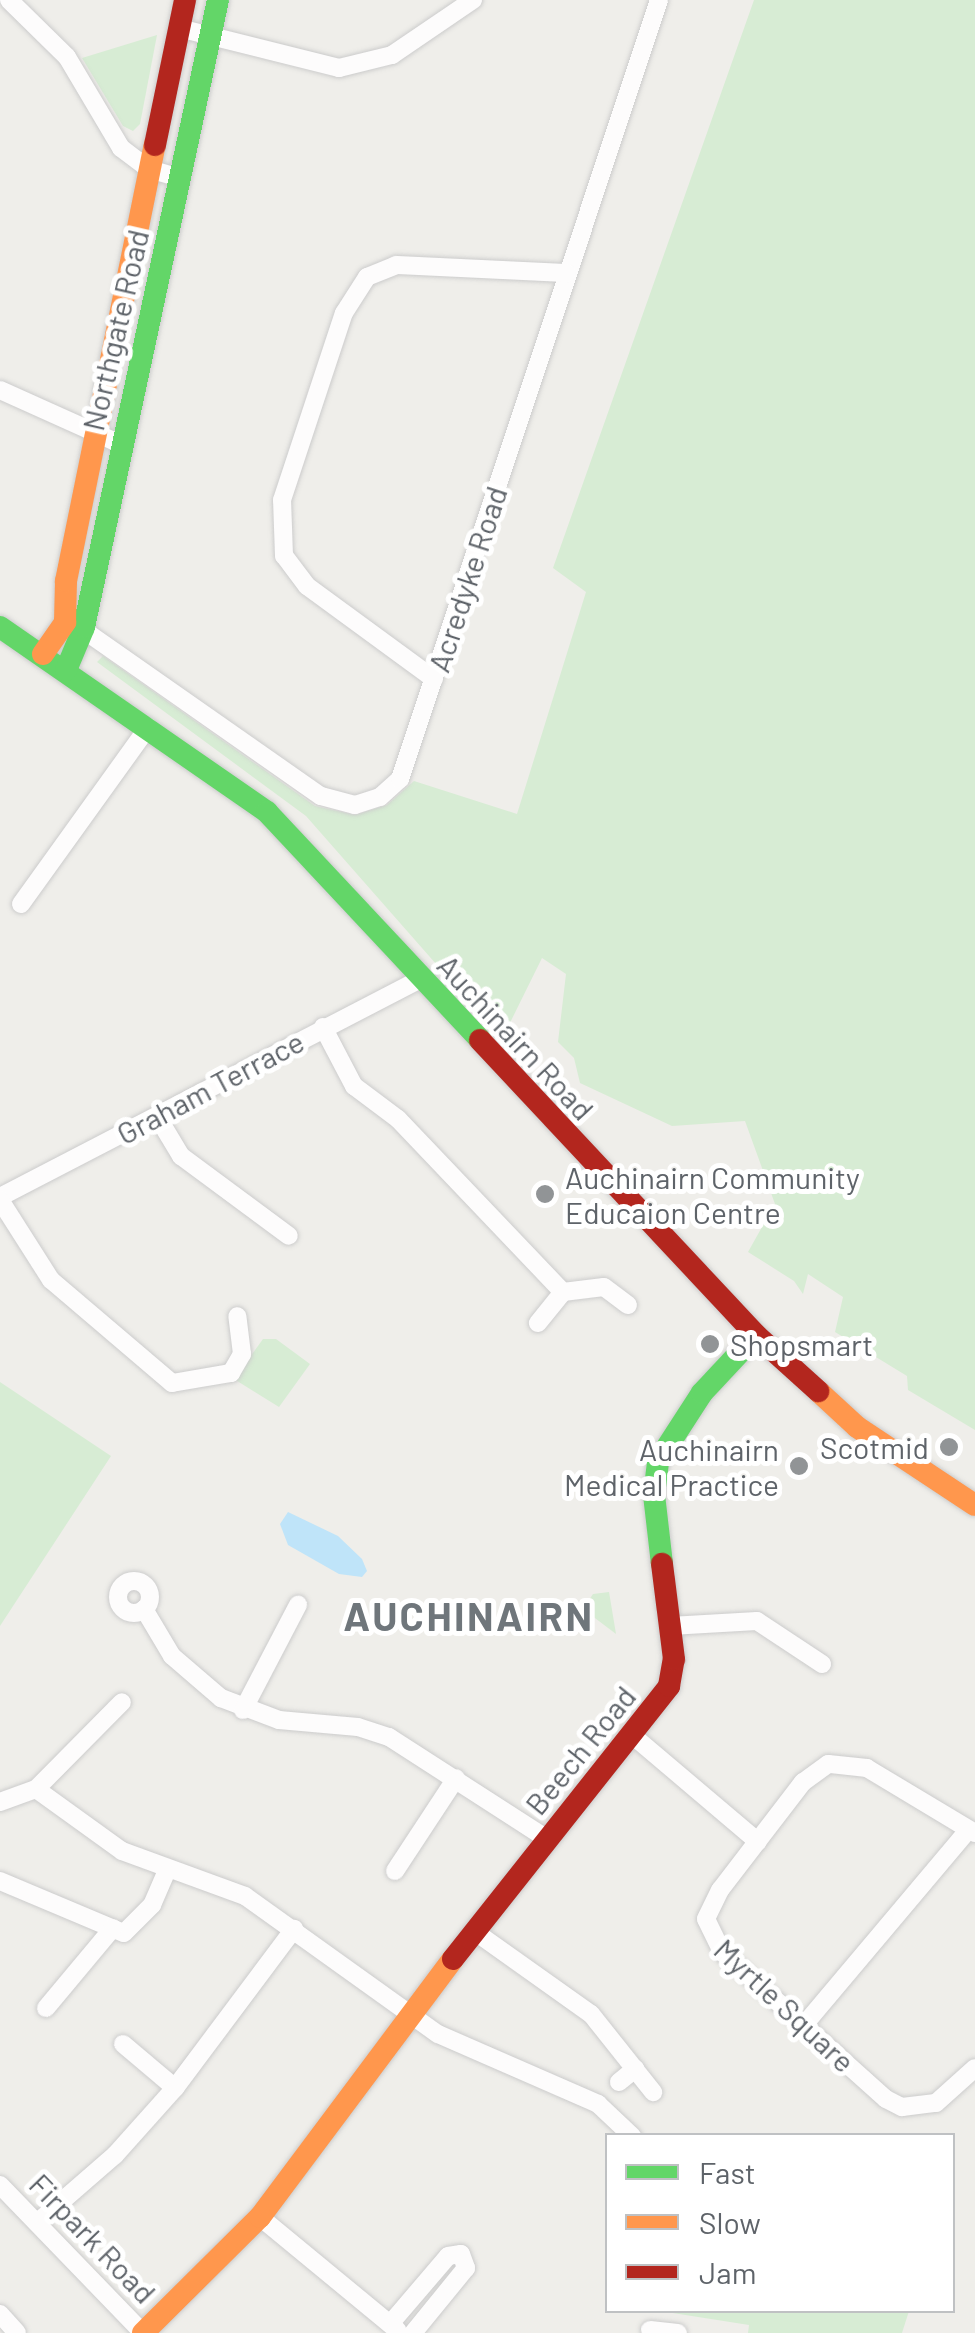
<!DOCTYPE html>
<style>
body{margin:0}
#map{position:relative;width:975px;height:2333px;overflow:hidden;background:#efeeea;font-family:Barlow,sans-serif}
div>[style]{position:absolute}
[style*='--x']{left:calc(var(--x)*1px);top:calc(var(--y)*1px);width:calc(var(--w)*1px);rotate:calc(var(--a)*1deg)}
.green>*{inset:0;background:#d7ecd4}
.water>*{inset:0;background:#bfe4f9}
.roads{filter:drop-shadow(0 0 2px #ccc) drop-shadow(0 0 2px #ccc)}
.street>*{height:18px;margin:-9px;padding:0 9px;transform-origin:9px;border-radius:9px;background:#fdfcfc}
.street>.ring{margin:-9px;padding:0;box-sizing:content-box;background:none;border:18px solid #fdfcfc;border-radius:50%}
.fast>*{height:22px;margin:-11px;padding:0 11px;transform-origin:11px;border-radius:11px;background:#63d668}
.slow>*{height:22px;margin:-11px;padding:0 11px;transform-origin:11px;border-radius:11px;background:#ff974d}
.jam>*{height:22px;margin:-11px;padding:0 11px;transform-origin:11px;border-radius:11px;background:#b3261e}
.dots>*{width:28px;height:28px;translate:-50% -50%;box-sizing:border-box;border:5px solid #fff;border-radius:50%}
span{translate:-50% -50%;white-space:nowrap;text-align:center;line-height:1.15;-webkit-text-stroke:10px #fff;paint-order:stroke}
.street-label{font-size:30px;color:#5e6369}
.poi-label{font-size:30px;color:#5e6369}
.left{translate:0 -50%;text-align:left}
.right{translate:-100% -50%;text-align:right}
.district-label{font-size:40px;color:#6f767b;font-weight:700;letter-spacing:2.5px}
.legend{position:absolute;left:605px;top:2133px;width:350px;height:180px;box-sizing:border-box;background:#fff;border:2px solid #bfc1c3;margin:0;padding:12px 18px;list-style:none;font-size:30px;color:#5e6369}
.legend li{display:flex;align-items:center;gap:20px;height:50px}
.legend b{width:50px;border:2px solid #bfc1c3}
</style>
<div id="map">
<div class="green">
<i style="clip-path:polygon(754px 0,975px 0,975px 1430px,908px 1390px,907px 1376px,835px 1332px,843px 1297px,808px 1274px,803px 1294px,794px 1281px,748px 1252px,775px 1204px,745px 1121px,672px 1126px,580px 1083px,574px 1058px,558px 1042px,566px 974px,542px 958px,502px 1039px,306px 816px,97px 662px,103px 656px,315px 806px,355px 815px,387px 805px,414px 781px,517px 814px,586px 592px,553px 568px)"></i>
<i style="clip-path:polygon(157px 35px,140px 124px,133px 131px,123px 126px,82px 58px)"></i>
<i style="clip-path:polygon(263px 1339px,276px 1339px,310px 1364px,279px 1407px,234px 1379px)"></i>
<i style="clip-path:polygon(0 1382px,111px 1456px,0 1626px)"></i>
<i style="clip-path:polygon(609px 1592px,616px 1634px,583px 1609px,593px 1594px)"></i>
<i style="clip-path:polygon(660px 2311px,660px 2310px,909px 2311px,902px 2333px,748px 2333px,749px 2325px)"></i>
</div>
<div class="water">
<i style="clip-path:polygon(288px 1512px,338px 1536px,362px 1559px,367px 1571px,362px 1577px,339px 1574px,288px 1545px,280px 1524px)"></i>
</div>
<div class="roads">
<div class="street">
<i style="--x:9;--y:0;--w:81;--a:44.5"></i>
<i style="--x:67;--y:57;--w:106;--a:59.3"></i>
<i style="--x:121;--y:148;--w:35;--a:37"></i>
<i style="--x:149;--y:169;--w:32;--a:16"></i>
<i style="--x:179;--y:28;--w:165;--a:14"></i>
<i style="--x:339;--y:68;--w:55;--a:-13.8"></i>
<i style="--x:392;--y:55;--w:98;--a:-34.2"></i>
<i style="--x:0;--y:390;--w:132;--a:24.2"></i>
<i style="--x:75;--y:624;--w:300;--a:35"></i>
<i style="--x:321;--y:796;--w:35;--a:15"></i>
<i style="--x:355;--y:805;--w:26;--a:-18"></i>
<i style="--x:380;--y:797;--w:27;--a:-42"></i>
<i style="--x:400;--y:779;--w:821;--a:-71.61"></i>
<i style="--x:434;--y:679;--w:157;--a:-143.8"></i>
<i style="--x:307;--y:586;--w:38;--a:-127"></i>
<i style="--x:284;--y:556;--w:56;--a:-92"></i>
<i style="--x:282;--y:500;--w:197;--a:-71.7"></i>
<i style="--x:344;--y:313;--w:43;--a:-57.4"></i>
<i style="--x:367;--y:277;--w:31;--a:-22"></i>
<i style="--x:396;--y:265;--w:171;--a:2.7"></i>
<i style="--x:21;--y:904;--w:218;--a:-54.3"></i>
<i style="--x:323;--y:1027;--w:67;--a:62.3"></i>
<i style="--x:354;--y:1086;--w:55;--a:36.9"></i>
<i style="--x:398;--y:1119;--w:239;--a:46.4"></i>
<i style="--x:563;--y:1292;--w:40;--a:129"></i>
<i style="--x:157;--y:1116;--w:47;--a:59"></i>
<i style="--x:181;--y:1156;--w:134;--a:36.5"></i>
<i style="--x:0;--y:1197;--w:473;--a:-27.4"></i>
<i style="--x:0;--y:1200;--w:95;--a:57.5"></i>
<i style="--x:51;--y:1280;--w:159;--a:40.4"></i>
<i style="--x:172;--y:1383;--w:60;--a:-9.6"></i>
<i style="--x:231;--y:1373;--w:22;--a:-60"></i>
<i style="--x:242;--y:1354;--w:38;--a:-97"></i>
<i style="--x:563;--y:1292;--w:41;--a:-7"></i>
<i style="--x:604;--y:1287;--w:30;--a:37"></i>
<i class="ring" style="left:118px;top:1581px;width:14px;height:14px"></i>
<i style="--x:144;--y:1609;--w:55;--a:59.2"></i>
<i style="--x:172;--y:1656;--w:65;--a:40.6"></i>
<i style="--x:221;--y:1698;--w:62;--a:20.8"></i>
<i style="--x:279;--y:1720;--w:79;--a:5.1"></i>
<i style="--x:358;--y:1727;--w:33;--a:18"></i>
<i style="--x:389;--y:1737;--w:188;--a:32.8"></i>
<i style="--x:670;--y:1626;--w:87;--a:-3.3"></i>
<i style="--x:757;--y:1621;--w:78;--a:33.5"></i>
<i style="--x:243;--y:1710;--w:119;--a:-62.4"></i>
<i style="--x:632;--y:1735;--w:165;--a:40.3"></i>
<i style="--x:36;--y:1789;--w:106;--a:35.8"></i>
<i style="--x:122;--y:1851;--w:131;--a:20.1"></i>
<i style="--x:245;--y:1896;--w:237;--a:35.6"></i>
<i style="--x:438;--y:2034;--w:175;--a:23.6"></i>
<i style="--x:598;--y:2104;--w:47;--a:43.3"></i>
<i style="--x:0;--y:1802;--w:38;--a:-20"></i>
<i style="--x:36;--y:1789;--w:122;--a:-45.3"></i>
<i style="--x:975;--y:1833;--w:126;--a:-149"></i>
<i style="--x:867;--y:1768;--w:39;--a:-174"></i>
<i style="--x:828;--y:1764;--w:31;--a:144"></i>
<i style="--x:803;--y:1782;--w:136;--a:127.5"></i>
<i style="--x:720;--y:1890;--w:32;--a:116"></i>
<i style="--x:706;--y:1919;--w:37;--a:64"></i>
<i style="--x:722;--y:1952;--w:220;--a:41.9"></i>
<i style="--x:886;--y:2099;--w:18;--a:27"></i>
<i style="--x:902;--y:2107;--w:34;--a:-7"></i>
<i style="--x:936;--y:2103;--w:52;--a:-41.9"></i>
<i style="--x:395;--y:1871;--w:111;--a:-56.7"></i>
<i style="--x:0;--y:1881;--w:134;--a:22.8"></i>
<i style="--x:124;--y:1933;--w:40;--a:-45"></i>
<i style="--x:152;--y:1905;--w:40;--a:-66.6"></i>
<i style="--x:474;--y:1931;--w:143;--a:35.4"></i>
<i style="--x:591;--y:2014;--w:100;--a:51.5"></i>
<i style="--x:46;--y:2008;--w:104;--a:-50.1"></i>
<i style="--x:804;--y:2025;--w:255;--a:-49.9"></i>
<i style="--x:123;--y:2044;--w:68;--a:40.2"></i>
<i style="--x:619;--y:2082;--w:21;--a:-39"></i>
<i style="--x:0;--y:2185;--w:202;--a:46"></i>
<i style="--x:260;--y:2217;--w:178;--a:39.5"></i>
<i style="--x:39;--y:2221;--w:101;--a:-41"></i>
<i style="--x:115;--y:2155;--w:90;--a:-48.2"></i>
<i style="--x:175;--y:2088;--w:199;--a:-53.2"></i>
<i style="--x:0;--y:2314;--w:25;--a:48"></i>
<i style="--x:390;--y:2324;--w:89;--a:-49.5"></i>
<i style="--x:448;--y:2256;--w:13;--a:-9"></i>
<i style="--x:461;--y:2254;--w:15;--a:70"></i>
<i style="--x:466;--y:2268;--w:84;--a:129.2"></i>
<i style="--x:650;--y:2330;--w:28;--a:6"></i>
</div>
<div class="fast">
<i style="--x:0;--y:627;--w:325;--a:34.7"></i>
<i style="--x:267;--y:812;--w:312;--a:46.9"></i>
<i style="--x:66;--y:670;--w:47;--a:-67.3"></i>
<i style="--x:84;--y:627;--w:641;--a:-77.94"></i>
<i style="--x:662;--y:1564;--w:69;--a:-96.6"></i>
<i style="--x:654;--y:1495;--w:34;--a:-83"></i>
<i style="--x:658;--y:1461;--w:81;--a:-57.1"></i>
<i style="--x:702;--y:1393;--w:79;--a:-47"></i>
</div>
<div class="slow">
<i style="--x:43;--y:654;--w:39;--a:-55"></i>
<i style="--x:65;--y:622;--w:41;--a:-88.6"></i>
<i style="--x:66;--y:581;--w:445;--a:-78.5"></i>
<i style="--x:818;--y:1391;--w:53;--a:42.7"></i>
<i style="--x:857;--y:1427;--w:141;--a:33.5"></i>
<i style="--x:143;--y:2333;--w:165;--a:-44.8"></i>
<i style="--x:260;--y:2217;--w:322;--a:-53.2"></i>
</div>
<div class="jam">
<i style="--x:155;--y:145;--w:148;--a:-78.3"></i>
<i style="--x:480;--y:1040;--w:404;--a:46.9"></i>
<i style="--x:756;--y:1335;--w:84;--a:42.1"></i>
<i style="--x:453;--y:1959;--w:348;--a:-51.6"></i>
<i style="--x:669;--y:1686;--w:27;--a:-80"></i>
<i style="--x:674;--y:1659;--w:96;--a:-97.2"></i>
</div>
</div>
<div class="dots">
<i style="left:545px;top:1194px;background:#919496"></i>
<i style="left:710px;top:1344px;background:#919496"></i>
<i style="left:949px;top:1447px;background:#919496"></i>
<i style="left:799px;top:1466px;background:#919496"></i>
</div>
<div class="street-label">
<span style="left:115px;top:330px;rotate:-77deg">Northgate Road</span>
<span style="left:467px;top:579px;rotate:-72deg">Acredyke Road</span>
<span style="left:516px;top:1037px;rotate:47deg">Auchinairn Road</span>
<span style="left:210px;top:1087px;rotate:-28deg">Graham Terrace</span>
<span style="left:580px;top:1750px;rotate:-51deg">Beech Road</span>
<span style="left:785px;top:2005px;rotate:43deg">Myrtle Square</span>
<span style="left:93px;top:2238px;rotate:46deg">Firpark Road</span>
</div>
<div class="poi-label">
<span class="left" style="left:565px;top:1194px">Auchinairn Community<br>Educaion Centre</span>
<span class="left" style="left:730px;top:1344px">Shopsmart</span>
<span class="right" style="left:929px;top:1447px">Scotmid</span>
<span class="right" style="left:779px;top:1466px">Auchinairn<br>Medical Practice</span>
</div>
<div class="district-label">
<span style="left:469px;top:1615px">AUCHINAIRN</span>
</div>
<ul class="legend">
<li><b style="height:12px;background:#63d668"></b>Fast</li>
<li><b style="height:12px;background:#ff974d"></b>Slow</li>
<li><b style="height:12px;background:#b3261e"></b>Jam</li>
</ul>
</div>
